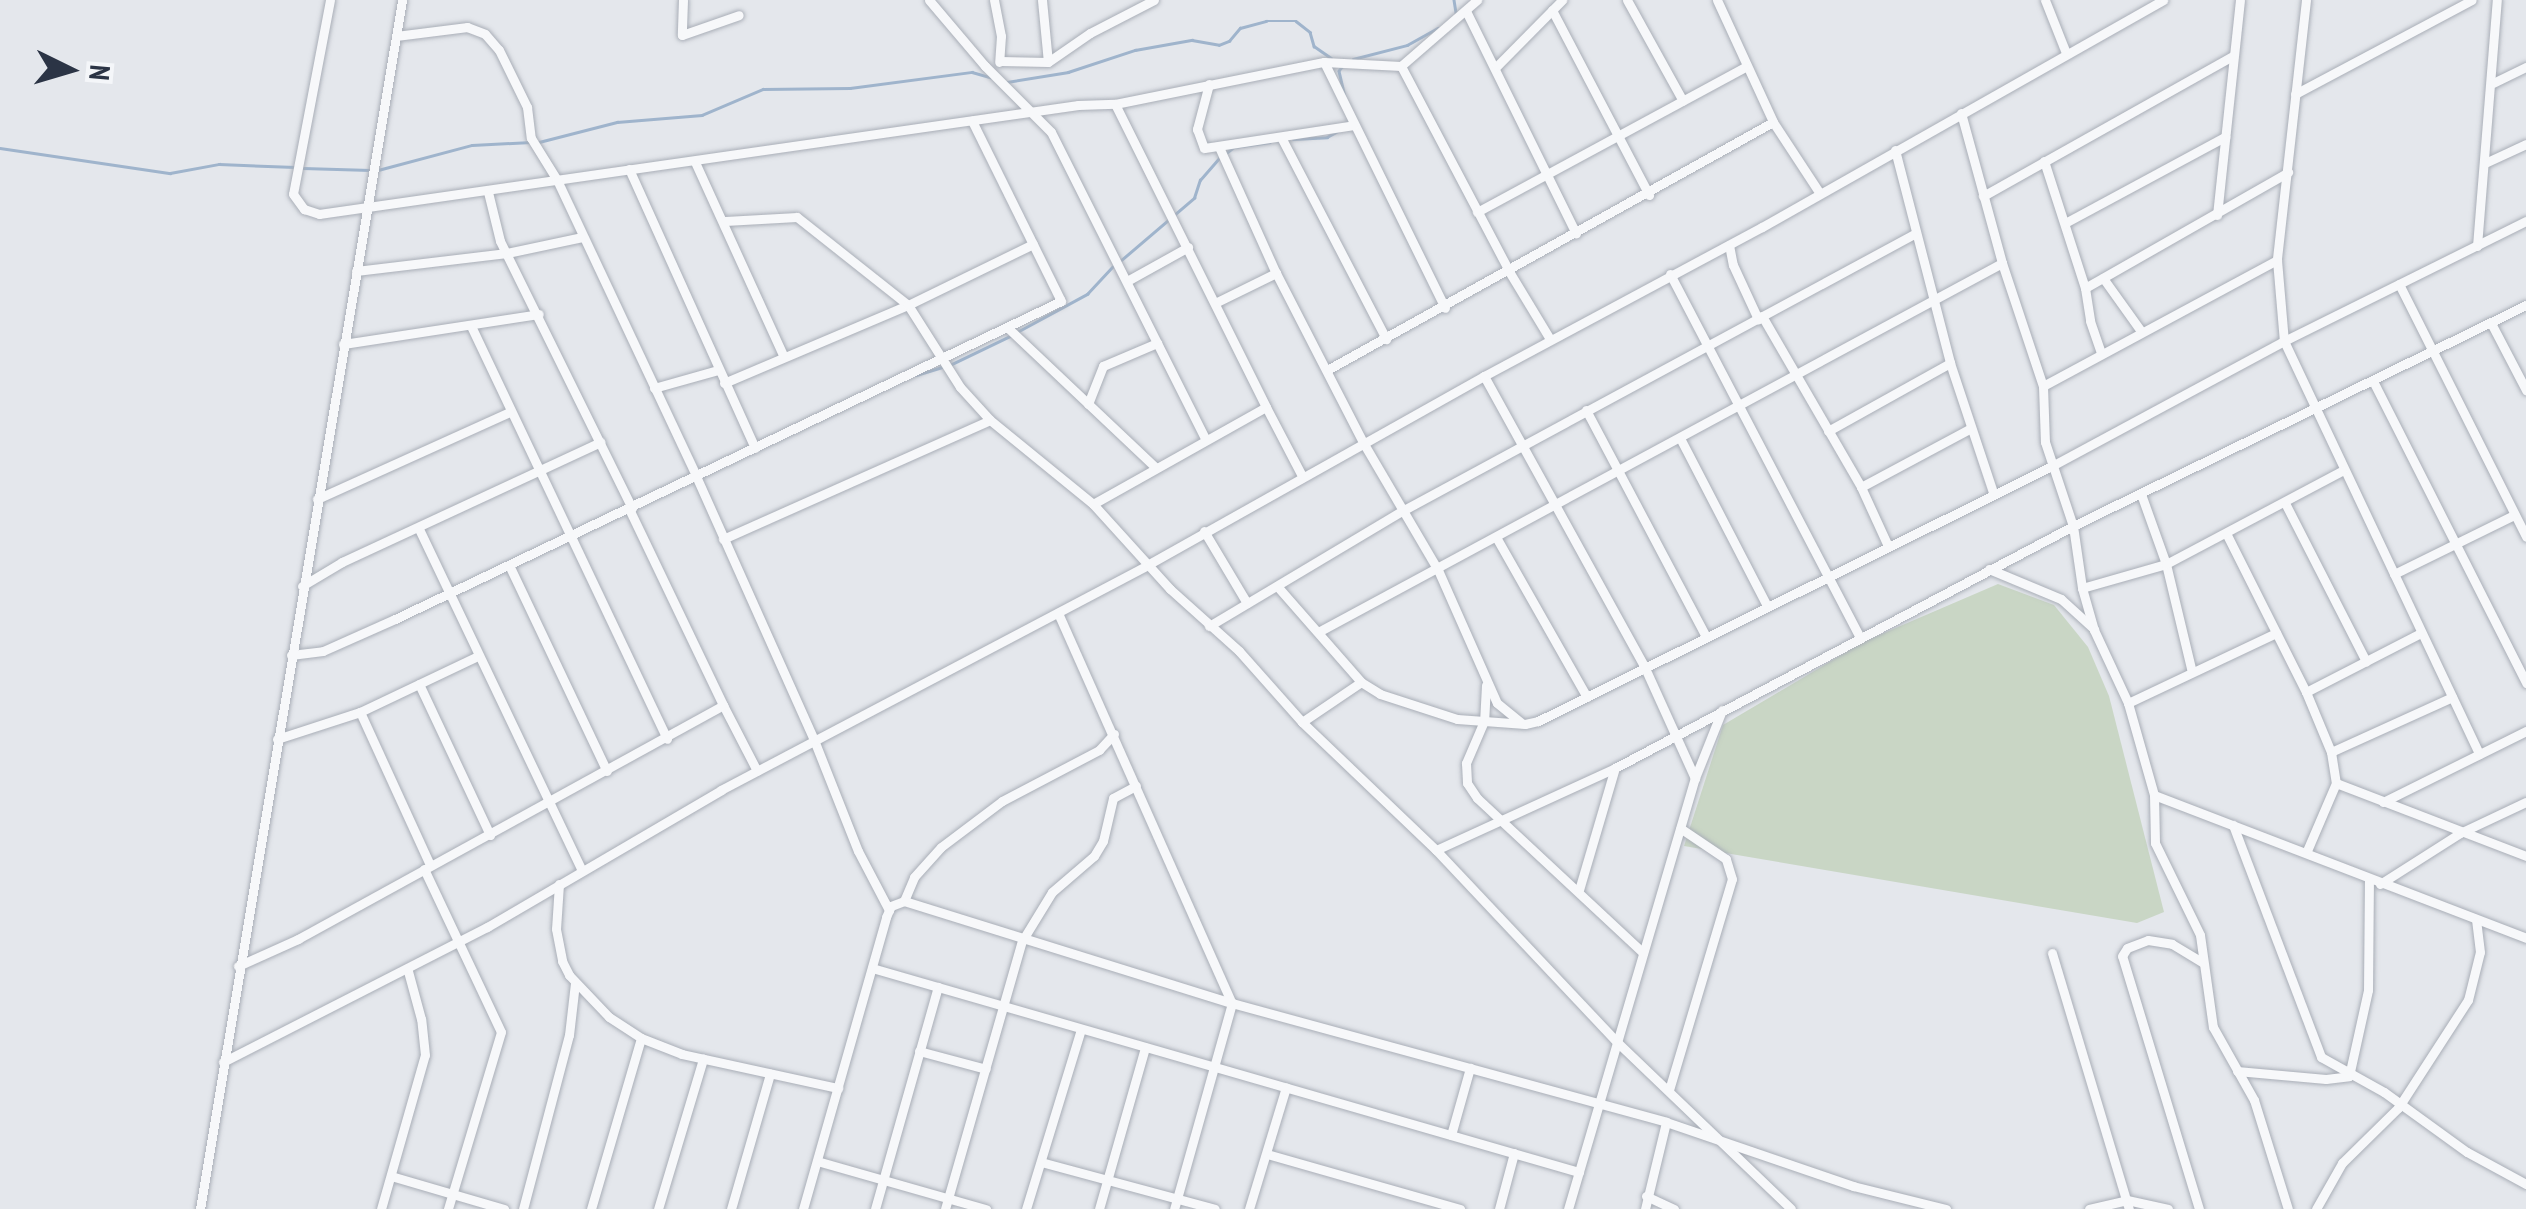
<!DOCTYPE html>
<style>
body{margin:0}
#map{position:relative;width:2526px;height:1209px;overflow:hidden;background:#e4e7ec;font-family:"PT Sans Narrow",sans-serif}
div>[style]{position:absolute}
[style*='--x']{left:calc(var(--x)*1px);top:calc(var(--y)*1px);width:calc(var(--w)*1px);rotate:calc(var(--a)*1deg)}
.green>*{inset:0;background:#c9d6c5}
.stream>*{height:2.5px;margin:-1.25px;padding:0 1.25px;transform-origin:1.25px;border-radius:1.25px;background:#9fb4cc}
.roads{filter:drop-shadow(0 0 2px #a9aeb7) drop-shadow(0 0 2px #a9aeb7)}
.street>*{height:9px;margin:-4.5px;padding:0 4.5px;transform-origin:4.5px;border-radius:4.5px;background:#f7f8fa}
span{translate:-50% -50%;white-space:nowrap;text-align:center;line-height:1.15;-webkit-text-stroke:9px #f4f6f9;paint-order:stroke}
.north{position:absolute;left:20px;top:20px;width:100px;height:100px;-webkit-text-stroke:8px #f4f6f9;paint-order:stroke;rotate:95deg;font-size:28px;font-weight:700;line-height:40px;text-align:center;color:#2b3445}
.north::after{content:'';display:block;margin:auto;width:35px;height:45px;background:#2b3445;clip-path:polygon(50% 0,100% 100%,50% 72%,0 100%)}
</style>
<div id="map">
<div class="green">
<i style="clip-path:polygon(1998px 584px,2054px 605px,2088px 647px,2109px 696px,2164px 912px,2137px 923px,1684px 846px,1723px 725px,1863px 642px)"></i>
</div>
<div class="stream">
<i style="--x:1454;--y:0;--w:13;--a:81"></i>
<i style="--x:1353;--y:59;--w:56;--a:-14.5"></i>
<i style="--x:1407;--y:45;--w:35;--a:-29"></i>
<i style="--x:1343;--y:66;--w:6;--a:129"></i>
<i style="--x:1339;--y:71;--w:26;--a:77"></i>
<i style="--x:1007;--y:82;--w:62;--a:-9.3"></i>
<i style="--x:1068;--y:72;--w:71;--a:-18.2"></i>
<i style="--x:1135;--y:50;--w:58;--a:-10"></i>
<i style="--x:1192;--y:40;--w:27;--a:10"></i>
<i style="--x:1219;--y:45;--w:11;--a:-22"></i>
<i style="--x:1229;--y:41;--w:17;--a:-50"></i>
<i style="--x:1240;--y:28;--w:27;--a:-15"></i>
<i style="--x:1266;--y:21;--w:30;--a:0"></i>
<i style="--x:1296;--y:21;--w:18;--a:38"></i>
<i style="--x:1310;--y:32;--w:15;--a:74"></i>
<i style="--x:1314;--y:46;--w:21;--a:35"></i>
<i style="--x:1293;--y:139;--w:34;--a:-3"></i>
<i style="--x:1327;--y:137;--w:13;--a:-29"></i>
<i style="--x:539;--y:142;--w:81;--a:-14.4"></i>
<i style="--x:617;--y:122;--w:85;--a:-4.7"></i>
<i style="--x:702;--y:115;--w:66;--a:-23.1"></i>
<i style="--x:763;--y:89;--w:87;--a:-0.7"></i>
<i style="--x:850;--y:88;--w:123;--a:-7.5"></i>
<i style="--x:972;--y:72;--w:19;--a:16"></i>
<i style="--x:0;--y:148;--w:172;--a:8.4"></i>
<i style="--x:170;--y:173;--w:50;--a:-10.4"></i>
<i style="--x:219;--y:164;--w:76;--a:2.3"></i>
<i style="--x:1226;--y:153;--w:10;--a:-37"></i>
<i style="--x:1234;--y:147;--w:36;--a:-8"></i>
<i style="--x:303;--y:168;--w:67;--a:1.7"></i>
<i style="--x:378;--y:170;--w:97;--a:-14.9"></i>
<i style="--x:472;--y:145;--w:59;--a:-2.9"></i>
<i style="--x:1119;--y:262;--w:99;--a:-40.5"></i>
<i style="--x:1194;--y:198;--w:19;--a:-72"></i>
<i style="--x:1200;--y:180;--w:29;--a:-49"></i>
<i style="--x:1017;--y:332;--w:80;--a:-28.5"></i>
<i style="--x:1087;--y:294;--w:37;--a:-47"></i>
<i style="--x:950;--y:365;--w:67;--a:-25.8"></i>
<i style="--x:916;--y:375;--w:27;--a:-17"></i>
</div>
<div class="roads">
<div class="street">
<i style="--x:330;--y:0;--w:197;--a:100.8"></i>
<i style="--x:293;--y:194;--w:19;--a:54"></i>
<i style="--x:304;--y:209;--w:16;--a:18"></i>
<i style="--x:319;--y:214;--w:767;--a:-8.17"></i>
<i style="--x:1078;--y:105;--w:37;--a:-2"></i>
<i style="--x:1115;--y:104;--w:213;--a:-11.4"></i>
<i style="--x:1324;--y:62;--w:77;--a:3"></i>
<i style="--x:1401;--y:66;--w:101;--a:-41"></i>
<i style="--x:683;--y:0;--w:35;--a:92"></i>
<i style="--x:682;--y:35;--w:60;--a:-19.3"></i>
<i style="--x:929;--y:0;--w:87;--a:49.7"></i>
<i style="--x:985;--y:66;--w:93;--a:45"></i>
<i style="--x:1051;--y:132;--w:343;--a:63.3"></i>
<i style="--x:994;--y:0;--w:37;--a:79"></i>
<i style="--x:1001;--y:36;--w:26;--a:94"></i>
<i style="--x:1042;--y:0;--w:62;--a:84.5"></i>
<i style="--x:1627;--y:0;--w:115;--a:61"></i>
<i style="--x:1717;--y:0;--w:134;--a:65.3"></i>
<i style="--x:1773;--y:122;--w:84;--a:56.7"></i>
<i style="--x:2045;--y:0;--w:57;--a:68.4"></i>
<i style="--x:2306;--y:0;--w:262;--a:96.4"></i>
<i style="--x:2277;--y:260;--w:81;--a:85.1"></i>
<i style="--x:2284;--y:341;--w:457;--a:64.7"></i>
<i style="--x:1552;--y:10;--w:209;--a:62.3"></i>
<i style="--x:1467;--y:13;--w:246;--a:63.7"></i>
<i style="--x:396;--y:36;--w:72;--a:-7.2"></i>
<i style="--x:467;--y:27;--w:19;--a:21"></i>
<i style="--x:485;--y:34;--w:21;--a:49"></i>
<i style="--x:499;--y:50;--w:64;--a:63.8"></i>
<i style="--x:527;--y:107;--w:31;--a:83"></i>
<i style="--x:531;--y:138;--w:49;--a:58.2"></i>
<i style="--x:557;--y:180;--w:327;--a:64.8"></i>
<i style="--x:696;--y:476;--w:289;--a:65.9"></i>
<i style="--x:814;--y:740;--w:119;--a:68.4"></i>
<i style="--x:858;--y:851;--w:67;--a:62.3"></i>
<i style="--x:1000;--y:61;--w:48;--a:1.2"></i>
<i style="--x:1048;--y:62;--w:51;--a:-34.6"></i>
<i style="--x:1090;--y:33;--w:72;--a:-27.3"></i>
<i style="--x:1324;--y:62;--w:274;--a:63.8"></i>
<i style="--x:1401;--y:66;--w:234;--a:62.2"></i>
<i style="--x:1510;--y:273;--w:77;--a:58.8"></i>
<i style="--x:1497;--y:66;--w:93;--a:-45.4"></i>
<i style="--x:2493;--y:83;--w:37;--a:-26"></i>
<i style="--x:1209;--y:84;--w:47;--a:104.9"></i>
<i style="--x:1197;--y:129;--w:20;--a:70"></i>
<i style="--x:1204;--y:148;--w:152;--a:-8.7"></i>
<i style="--x:2295;--y:94;--w:200;--a:-28"></i>
<i style="--x:1115;--y:104;--w:339;--a:63.5"></i>
<i style="--x:1961;--y:113;--w:156;--a:74.7"></i>
<i style="--x:2002;--y:263;--w:130;--a:71.6"></i>
<i style="--x:2043;--y:386;--w:56;--a:88"></i>
<i style="--x:2045;--y:442;--w:89;--a:71.6"></i>
<i style="--x:2073;--y:526;--w:63;--a:81.7"></i>
<i style="--x:2082;--y:588;--w:44;--a:74.1"></i>
<i style="--x:2094;--y:630;--w:81;--a:65"></i>
<i style="--x:2128;--y:703;--w:96;--a:74.2"></i>
<i style="--x:2154;--y:795;--w:48;--a:88.8"></i>
<i style="--x:2155;--y:843;--w:102;--a:63.9"></i>
<i style="--x:2200;--y:935;--w:93;--a:82"></i>
<i style="--x:2213;--y:1027;--w:84;--a:60.7"></i>
<i style="--x:2254;--y:1100;--w:114;--a:72.7"></i>
<i style="--x:1281;--y:137;--w:228;--a:62.5"></i>
<i style="--x:1219;--y:147;--w:138;--a:65.7"></i>
<i style="--x:1276;--y:273;--w:192;--a:62.8"></i>
<i style="--x:1364;--y:444;--w:146;--a:59.6"></i>
<i style="--x:1438;--y:570;--w:145;--a:66.1"></i>
<i style="--x:1497;--y:703;--w:32;--a:39"></i>
<i style="--x:1895;--y:150;--w:220;--a:75.5"></i>
<i style="--x:1950;--y:363;--w:136;--a:71.6"></i>
<i style="--x:2044;--y:161;--w:133;--a:72.1"></i>
<i style="--x:2085;--y:288;--w:33;--a:81"></i>
<i style="--x:2090;--y:321;--w:34;--a:71"></i>
<i style="--x:695;--y:162;--w:214;--a:65.5"></i>
<i style="--x:2485;--y:163;--w:45;--a:-24.9"></i>
<i style="--x:629;--y:169;--w:306;--a:65.7"></i>
<i style="--x:488;--y:192;--w:50;--a:76.2"></i>
<i style="--x:500;--y:241;--w:298;--a:63.7"></i>
<i style="--x:1983;--y:196;--w:286;--a:-29.3"></i>
<i style="--x:1477;--y:212;--w:305;--a:-28.4"></i>
<i style="--x:2217;--y:215;--w:216;--a:-83.9"></i>
<i style="--x:725;--y:221;--w:72;--a:-3.2"></i>
<i style="--x:797;--y:217;--w:142;--a:38.4"></i>
<i style="--x:908;--y:305;--w:97;--a:57.6"></i>
<i style="--x:960;--y:387;--w:45;--a:47.7"></i>
<i style="--x:990;--y:420;--w:133;--a:39.2"></i>
<i style="--x:1093;--y:504;--w:115;--a:47.8"></i>
<i style="--x:1170;--y:589;--w:93;--a:41.9"></i>
<i style="--x:1239;--y:651;--w:95;--a:48.4"></i>
<i style="--x:1302;--y:722;--w:185;--a:43.7"></i>
<i style="--x:1436;--y:850;--w:264;--a:46.7"></i>
<i style="--x:1617;--y:1042;--w:241;--a:43.8"></i>
<i style="--x:2065;--y:223;--w:182;--a:-28.3"></i>
<i style="--x:1729;--y:245;--w:20;--a:79"></i>
<i style="--x:1733;--y:265;--w:60;--a:65.2"></i>
<i style="--x:2477;--y:246;--w:247;--a:-85.4"></i>
<i style="--x:356;--y:271;--w:152;--a:-6.8"></i>
<i style="--x:507;--y:253;--w:77;--a:-12"></i>
<i style="--x:1670;--y:274;--w:408;--a:62.4"></i>
<i style="--x:2103;--y:278;--w:65;--a:54.4"></i>
<i style="--x:1127;--y:281;--w:70;--a:-29.1"></i>
<i style="--x:2399;--y:284;--w:283;--a:63.3"></i>
<i style="--x:2085;--y:288;--w:234;--a:-29.7"></i>
<i style="--x:1217;--y:302;--w:66;--a:-26.2"></i>
<i style="--x:1762;--y:316;--w:198;--a:59.9"></i>
<i style="--x:1861;--y:487;--w:65;--a:65.4"></i>
<i style="--x:2491;--y:323;--w:76;--a:62.4"></i>
<i style="--x:471;--y:326;--w:457;--a:64.6"></i>
<i style="--x:1008;--y:328;--w:202;--a:43.4"></i>
<i style="--x:343;--y:344;--w:198;--a:-8.7"></i>
<i style="--x:1327;--y:370;--w:510;--a:-29.08"></i>
<i style="--x:1484;--y:376;--w:333;--a:61.1"></i>
<i style="--x:1645;--y:668;--w:121;--a:65.6"></i>
<i style="--x:2373;--y:381;--w:339;--a:63.1"></i>
<i style="--x:724;--y:383;--w:200;--a:-23"></i>
<i style="--x:908;--y:305;--w:139;--a:-26"></i>
<i style="--x:2043;--y:386;--w:266;--a:-28.3"></i>
<i style="--x:654;--y:388;--w:66;--a:-15.7"></i>
<i style="--x:1088;--y:404;--w:41;--a:-68.5"></i>
<i style="--x:1103;--y:366;--w:59;--a:-23.1"></i>
<i style="--x:1586;--y:410;--w:257;--a:62.1"></i>
<i style="--x:1828;--y:431;--w:140;--a:-29.1"></i>
<i style="--x:1680;--y:438;--w:189;--a:62.6"></i>
<i style="--x:1861;--y:487;--w:125;--a:-28.2"></i>
<i style="--x:2141;--y:494;--w:74;--a:70.3"></i>
<i style="--x:2166;--y:564;--w:111;--a:76.5"></i>
<i style="--x:317;--y:499;--w:212;--a:-24.3"></i>
<i style="--x:2285;--y:503;--w:178;--a:62.9"></i>
<i style="--x:1093;--y:504;--w:198;--a:-29.3"></i>
<i style="--x:1266;--y:407;--w:78;--a:62.4"></i>
<i style="--x:419;--y:529;--w:378;--a:64.5"></i>
<i style="--x:1204;--y:531;--w:84;--a:59.2"></i>
<i style="--x:2226;--y:533;--w:178;--a:63.3"></i>
<i style="--x:2306;--y:692;--w:65;--a:67.4"></i>
<i style="--x:2331;--y:752;--w:31;--a:81"></i>
<i style="--x:2336;--y:783;--w:76;--a:113.2"></i>
<i style="--x:1496;--y:537;--w:184;--a:60.4"></i>
<i style="--x:723;--y:539;--w:292;--a:-24"></i>
<i style="--x:509;--y:565;--w:228;--a:64.6"></i>
<i style="--x:1989;--y:569;--w:78;--a:22.6"></i>
<i style="--x:2061;--y:599;--w:45;--a:42.3"></i>
<i style="--x:2394;--y:574;--w:134;--a:-26.2"></i>
<i style="--x:302;--y:586;--w:47;--a:-31"></i>
<i style="--x:342;--y:562;--w:285;--a:-24.9"></i>
<i style="--x:1277;--y:586;--w:128;--a:48.8"></i>
<i style="--x:1361;--y:682;--w:22;--a:32"></i>
<i style="--x:1380;--y:694;--w:81;--a:18"></i>
<i style="--x:1457;--y:719;--w:68;--a:4.2"></i>
<i style="--x:1525;--y:724;--w:13;--a:-13"></i>
<i style="--x:1538;--y:721;--w:572;--a:-26.39"></i>
<i style="--x:2050;--y:467;--w:266;--a:-28.3"></i>
<i style="--x:2284;--y:341;--w:270;--a:-26.4"></i>
<i style="--x:2082;--y:588;--w:87;--a:-15.9"></i>
<i style="--x:2166;--y:564;--w:199;--a:-27.9"></i>
<i style="--x:1058;--y:613;--w:427;--a:66"></i>
<i style="--x:1232;--y:1003;--w:214;--a:105.7"></i>
<i style="--x:1209;--y:626;--w:225;--a:-30.8"></i>
<i style="--x:1402;--y:511;--w:582;--a:-28.41"></i>
<i style="--x:1320;--y:631;--w:775;--a:-28.35"></i>
<i style="--x:291;--y:655;--w:32;--a:-7"></i>
<i style="--x:323;--y:651;--w:79;--a:-24"></i>
<i style="--x:395;--y:619;--w:738;--a:-25.52"></i>
<i style="--x:1061;--y:301;--w:201;--a:-116.3"></i>
<i style="--x:419;--y:684;--w:167;--a:64.8"></i>
<i style="--x:1486;--y:685;--w:36;--a:93"></i>
<i style="--x:1484;--y:721;--w:46;--a:113.2"></i>
<i style="--x:1466;--y:763;--w:20;--a:87"></i>
<i style="--x:1467;--y:783;--w:18;--a:56"></i>
<i style="--x:1477;--y:798;--w:227;--a:43"></i>
<i style="--x:2306;--y:692;--w:129;--a:-27.2"></i>
<i style="--x:2128;--y:703;--w:164;--a:-25.3"></i>
<i style="--x:723;--y:705;--w:74;--a:62.7"></i>
<i style="--x:360;--y:712;--w:168;--a:65.4"></i>
<i style="--x:1302;--y:722;--w:71;--a:-34.1"></i>
<i style="--x:277;--y:739;--w:87;--a:-18"></i>
<i style="--x:360;--y:712;--w:131;--a:-25.4"></i>
<i style="--x:2331;--y:752;--w:133;--a:-24.4"></i>
<i style="--x:2336;--y:783;--w:204;--a:21"></i>
<i style="--x:2154;--y:795;--w:399;--a:21"></i>
<i style="--x:2383;--y:802;--w:160;--a:-26.4"></i>
<i style="--x:2233;--y:825;--w:248;--a:69.2"></i>
<i style="--x:2321;--y:1057;--w:72;--a:29.1"></i>
<i style="--x:2384;--y:1092;--w:102;--a:35.9"></i>
<i style="--x:2467;--y:1152;--w:67;--a:28.5"></i>
<i style="--x:1436;--y:850;--w:197;--a:-24.6"></i>
<i style="--x:1615;--y:768;--w:518;--a:-27.85"></i>
<i style="--x:2073;--y:526;--w:504;--a:-26.01"></i>
<i style="--x:424;--y:869;--w:180;--a:64.7"></i>
<i style="--x:501;--y:1032;--w:185;--a:106.7"></i>
<i style="--x:559;--y:884;--w:45;--a:93.8"></i>
<i style="--x:556;--y:929;--w:33;--a:79"></i>
<i style="--x:562;--y:961;--w:16;--a:63"></i>
<i style="--x:569;--y:975;--w:58;--a:46.4"></i>
<i style="--x:609;--y:1017;--w:38;--a:33"></i>
<i style="--x:641;--y:1038;--w:44;--a:21.3"></i>
<i style="--x:682;--y:1054;--w:160;--a:12.3"></i>
<i style="--x:2380;--y:884;--w:95;--a:-32.5"></i>
<i style="--x:2460;--y:833;--w:73;--a:-25.2"></i>
<i style="--x:1579;--y:890;--w:127;--a:-73.6"></i>
<i style="--x:904;--y:901;--w:26;--a:-67"></i>
<i style="--x:914;--y:877;--w:40;--a:-48"></i>
<i style="--x:941;--y:847;--w:76;--a:-37"></i>
<i style="--x:1002;--y:801;--w:110;--a:-27.7"></i>
<i style="--x:1099;--y:750;--w:22;--a:-47"></i>
<i style="--x:2052;--y:953;--w:267;--a:73.3"></i>
<i style="--x:238;--y:966;--w:66;--a:-24.2"></i>
<i style="--x:298;--y:939;--w:485;--a:-28.8"></i>
<i style="--x:723;--y:705;--w:217;--a:-115.6"></i>
<i style="--x:872;--y:968;--w:736;--a:16.1"></i>
<i style="--x:919;--y:1051;--w:69;--a:15"></i>
<i style="--x:223;--y:1062;--w:297;--a:-27.1"></i>
<i style="--x:487;--y:927;--w:271;--a:-30.3"></i>
<i style="--x:721;--y:790;--w:484;--a:-27.8"></i>
<i style="--x:1149;--y:564;--w:384;--a:-29.3"></i>
<i style="--x:1484;--y:376;--w:315;--a:-28.2"></i>
<i style="--x:1762;--y:227;--w:461;--a:-29.5"></i>
<i style="--x:2237;--y:1071;--w:89;--a:5.1"></i>
<i style="--x:2326;--y:1079;--w:23;--a:-7"></i>
<i style="--x:2349;--y:1076;--w:88;--a:-77.5"></i>
<i style="--x:2368;--y:990;--w:111;--a:-89.5"></i>
<i style="--x:1669;--y:1090;--w:220;--a:-73.4"></i>
<i style="--x:1732;--y:879;--w:21;--a:-107"></i>
<i style="--x:1726;--y:859;--w:55;--a:-146"></i>
<i style="--x:1451;--y:1135;--w:70;--a:-74.2"></i>
<i style="--x:1267;--y:1154;--w:201;--a:15.9"></i>
<i style="--x:817;--y:1161;--w:176;--a:15.9"></i>
<i style="--x:1041;--y:1162;--w:180;--a:15.1"></i>
<i style="--x:391;--y:1176;--w:118;--a:16.3"></i>
<i style="--x:1646;--y:1196;--w:31;--a:25"></i>
<i style="--x:200;--y:1209;--w:1226;--a:-80.51"></i>
<i style="--x:381;--y:1209;--w:160;--a:-74.1"></i>
<i style="--x:425;--y:1055;--w:36;--a:-96"></i>
<i style="--x:421;--y:1019;--w:50;--a:-105.2"></i>
<i style="--x:523;--y:1209;--w:180;--a:-75.2"></i>
<i style="--x:569;--y:1035;--w:52;--a:-83.4"></i>
<i style="--x:591;--y:1209;--w:178;--a:-73.7"></i>
<i style="--x:658;--y:1209;--w:157;--a:-73.3"></i>
<i style="--x:731;--y:1209;--w:141;--a:-73.9"></i>
<i style="--x:803;--y:1209;--w:304;--a:-74.1"></i>
<i style="--x:886;--y:917;--w:12;--a:-66"></i>
<i style="--x:891;--y:906;--w:14;--a:-21"></i>
<i style="--x:904;--y:901;--w:343;--a:17.3"></i>
<i style="--x:1232;--y:1003;--w:450;--a:15.3"></i>
<i style="--x:1666;--y:1122;--w:198;--a:18.9"></i>
<i style="--x:1853;--y:1186;--w:96;--a:13.9"></i>
<i style="--x:875;--y:1209;--w:231;--a:-74.2"></i>
<i style="--x:945;--y:1209;--w:279;--a:-74"></i>
<i style="--x:1022;--y:941;--w:57;--a:-58.5"></i>
<i style="--x:1052;--y:892;--w:55;--a:-40.6"></i>
<i style="--x:1094;--y:856;--w:17;--a:-59"></i>
<i style="--x:1103;--y:841;--w:44;--a:-76.9"></i>
<i style="--x:1113;--y:798;--w:26;--a:-28"></i>
<i style="--x:1026;--y:1209;--w:188;--a:-73"></i>
<i style="--x:1099;--y:1209;--w:168;--a:-74.1"></i>
<i style="--x:1249;--y:1209;--w:127;--a:-73.1"></i>
<i style="--x:1499;--y:1209;--w:58;--a:-75"></i>
<i style="--x:1568;--y:1209;--w:449;--a:-73.6"></i>
<i style="--x:1695;--y:778;--w:73;--a:-68.3"></i>
<i style="--x:1645;--y:1209;--w:89;--a:-76.4"></i>
<i style="--x:2089;--y:1209;--w:39;--a:-13"></i>
<i style="--x:2127;--y:1200;--w:42;--a:12.4"></i>
<i style="--x:2199;--y:1209;--w:264;--a:-106.9"></i>
<i style="--x:2122;--y:956;--w:9;--a:-58"></i>
<i style="--x:2127;--y:948;--w:22;--a:-21"></i>
<i style="--x:2148;--y:940;--w:24;--a:9"></i>
<i style="--x:2172;--y:944;--w:35;--a:31"></i>
<i style="--x:2316;--y:1209;--w:53;--a:-60.5"></i>
<i style="--x:2342;--y:1163;--w:78;--a:-44.5"></i>
<i style="--x:2398;--y:1108;--w:129;--a:-57.1"></i>
<i style="--x:2468;--y:1000;--w:49;--a:-76"></i>
<i style="--x:2480;--y:952;--w:33;--a:-97"></i>
</div>
</div>
<div class="north">N</div>
</div>
